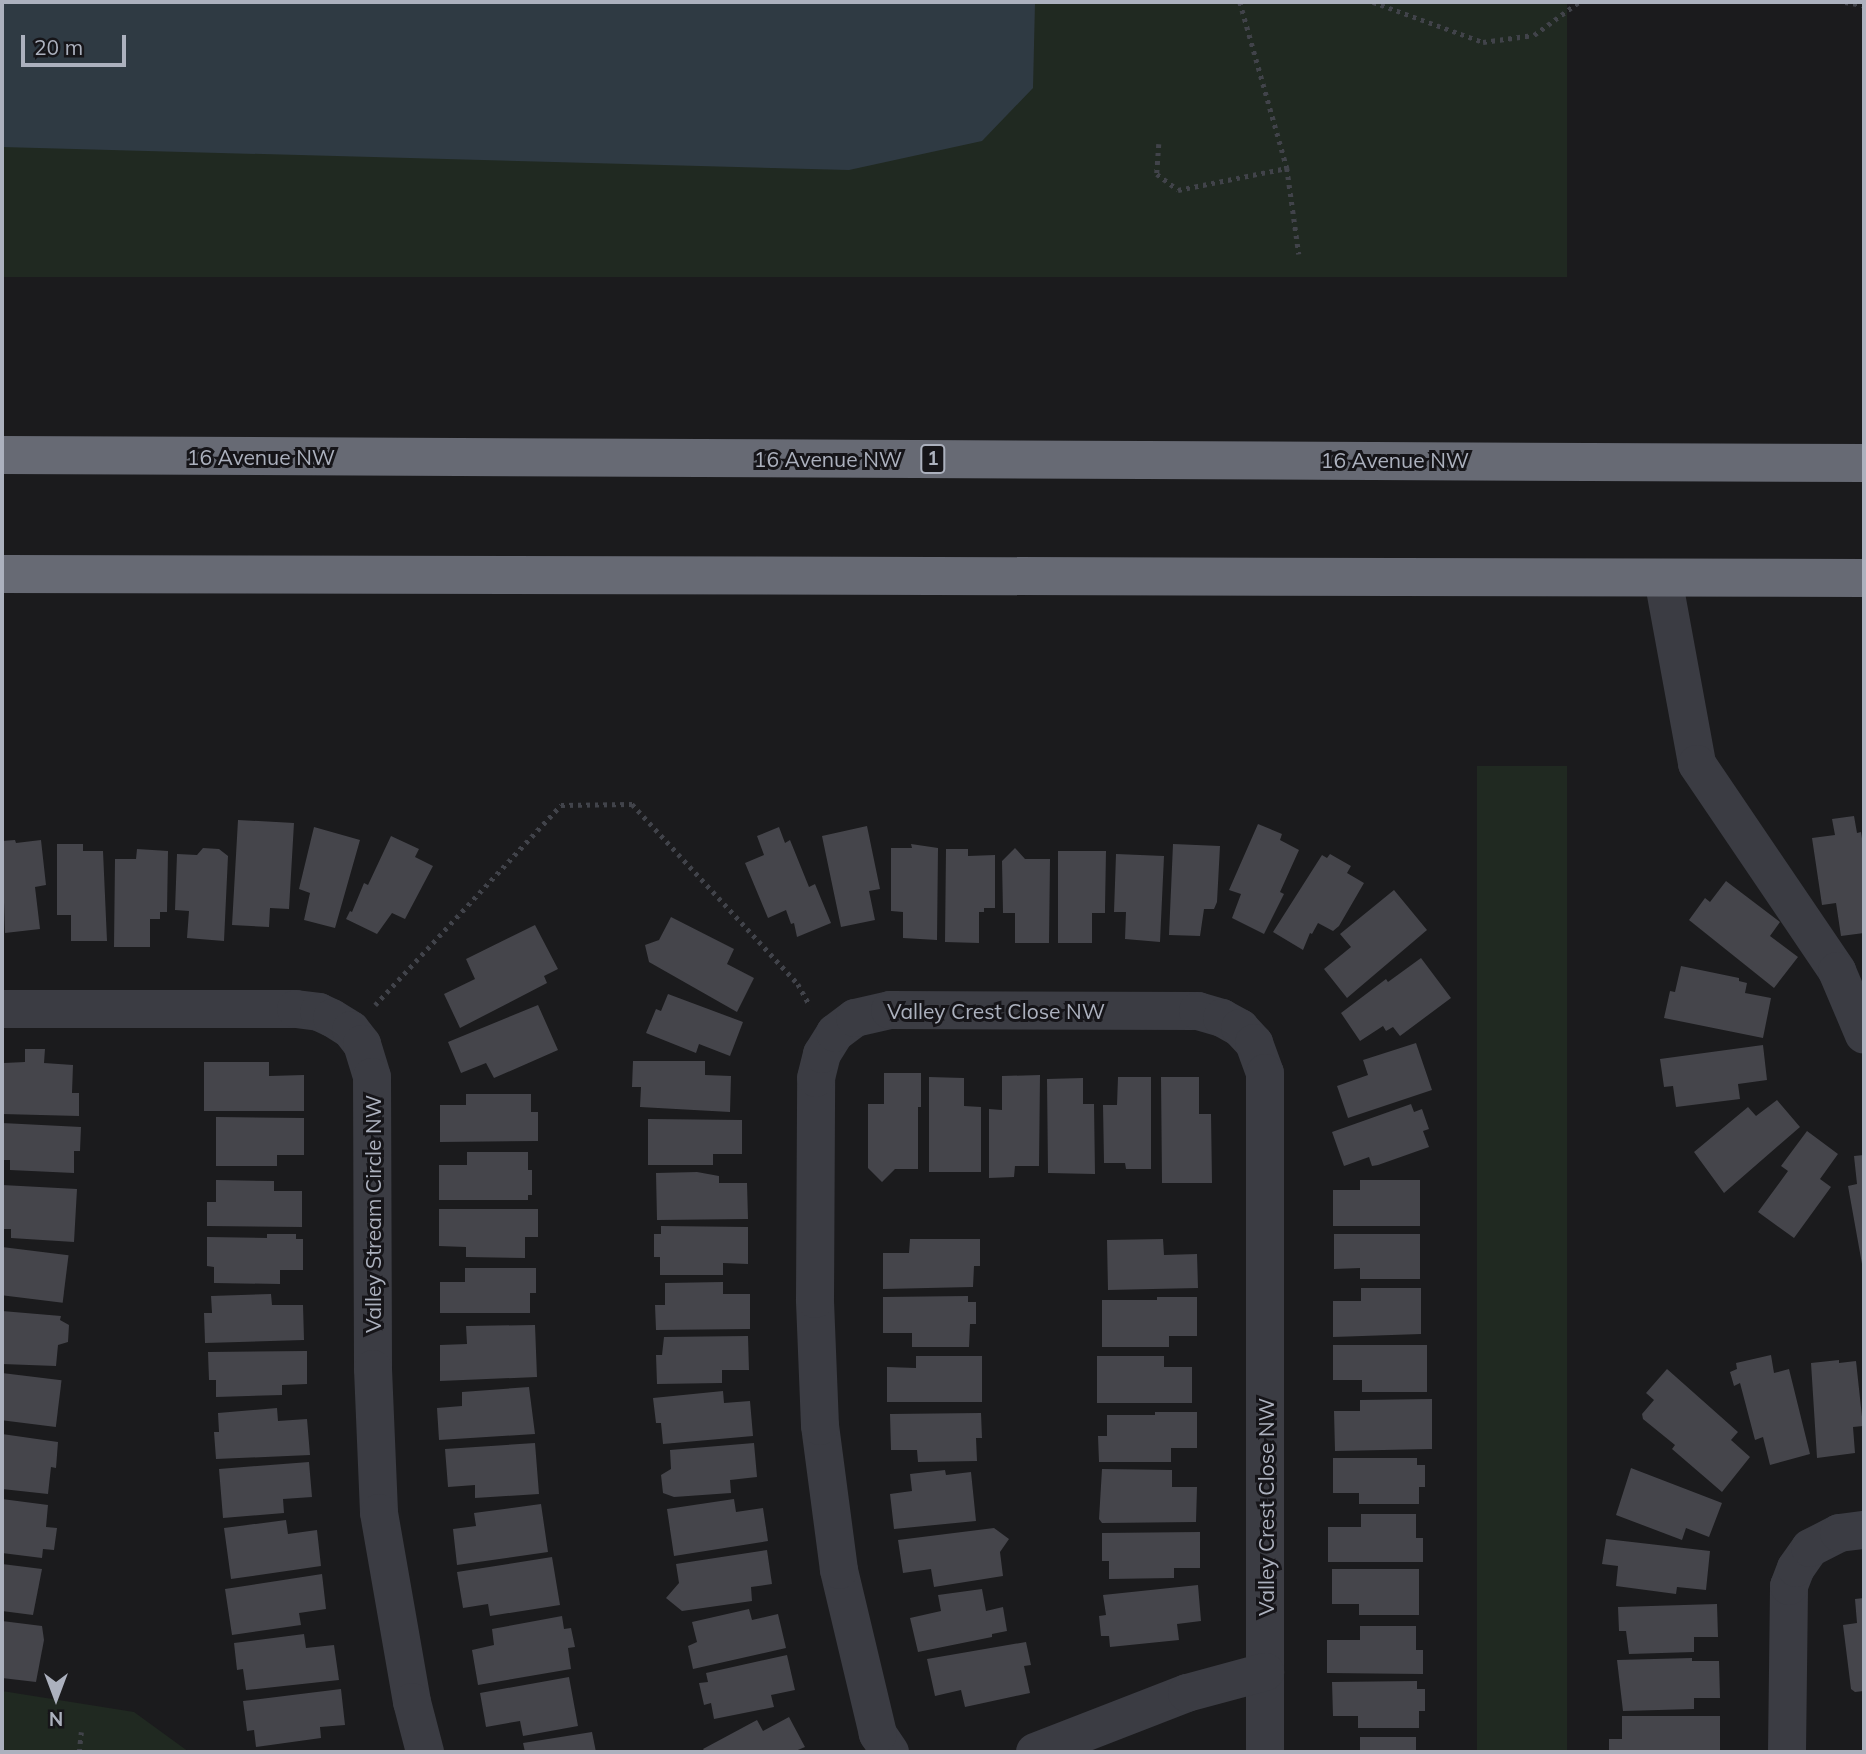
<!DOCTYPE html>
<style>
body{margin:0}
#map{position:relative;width:1866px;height:1754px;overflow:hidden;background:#1b1b1d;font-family:Mulish,sans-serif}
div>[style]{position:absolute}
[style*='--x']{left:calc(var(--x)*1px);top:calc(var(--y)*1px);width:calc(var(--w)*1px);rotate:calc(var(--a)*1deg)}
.green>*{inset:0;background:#202921;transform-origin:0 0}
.water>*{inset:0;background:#2f3a43}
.building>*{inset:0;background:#45454b;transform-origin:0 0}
.path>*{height:4.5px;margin-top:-2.25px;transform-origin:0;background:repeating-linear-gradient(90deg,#41434a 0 3.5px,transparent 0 8.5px)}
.minor>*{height:38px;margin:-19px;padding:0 19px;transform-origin:19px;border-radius:19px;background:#3b3c43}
.highway>*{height:38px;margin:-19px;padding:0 19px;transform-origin:19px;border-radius:19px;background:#676a74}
span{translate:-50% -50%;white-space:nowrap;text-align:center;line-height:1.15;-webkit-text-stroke:6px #161519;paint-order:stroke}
.shield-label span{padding:2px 5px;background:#161519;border:2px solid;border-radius:5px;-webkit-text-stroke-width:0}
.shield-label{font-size:19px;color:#acb1be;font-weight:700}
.street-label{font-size:21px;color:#acb1be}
.frame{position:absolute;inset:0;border:4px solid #acb1be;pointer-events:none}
.north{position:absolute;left:21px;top:1663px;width:70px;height:70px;-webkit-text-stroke:5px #161519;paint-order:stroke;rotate:180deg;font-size:19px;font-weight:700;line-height:28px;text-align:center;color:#acb1be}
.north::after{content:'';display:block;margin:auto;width:24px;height:32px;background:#acb1be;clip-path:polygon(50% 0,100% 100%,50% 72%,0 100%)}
.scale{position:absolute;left:21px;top:35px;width:105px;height:32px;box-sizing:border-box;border:4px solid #acb1be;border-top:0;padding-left:9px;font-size:21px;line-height:24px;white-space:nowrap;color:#acb1be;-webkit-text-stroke:5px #161519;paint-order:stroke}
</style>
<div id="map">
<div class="green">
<i style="left:2px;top:2px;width:1565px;height:275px"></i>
<i style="left:1567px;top:766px;width:986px;height:90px;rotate:90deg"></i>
<i style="clip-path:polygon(2px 1691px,134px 1712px,189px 1752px,2px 1752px)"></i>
</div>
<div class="water">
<i style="clip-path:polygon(2px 2px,1035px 2px,1033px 88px,982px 141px,849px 170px,2px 147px)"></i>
</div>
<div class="building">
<i style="clip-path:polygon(1854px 816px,1857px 833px,1861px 832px,1864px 851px,1864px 933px,1841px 936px,1836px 903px,1822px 905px,1812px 838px,1835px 835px,1832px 819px)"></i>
<i style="clip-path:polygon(238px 820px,294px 823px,289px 909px,270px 908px,269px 927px,232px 925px)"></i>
<i style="clip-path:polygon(1258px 824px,1282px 834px,1280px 840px,1299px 850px,1280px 892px,1284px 894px,1264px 934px,1232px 918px,1241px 894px,1229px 890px)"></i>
<i style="clip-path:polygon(867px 826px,880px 889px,869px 891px,875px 920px,841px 927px,822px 836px)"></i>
<i style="clip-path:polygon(314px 827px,360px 840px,335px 928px,304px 920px,310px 893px,299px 889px)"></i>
<i style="clip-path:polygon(779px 827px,785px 843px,790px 840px,809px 887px,815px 884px,831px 923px,797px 937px,794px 923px,791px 924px,786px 910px,768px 918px,745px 863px,764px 855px,757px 836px)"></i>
<i style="clip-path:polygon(391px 836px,419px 849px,415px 857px,433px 866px,405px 919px,392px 913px,377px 934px,346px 919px,350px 911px,352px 912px,364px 883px,368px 885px)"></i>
<i style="clip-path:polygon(15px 840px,16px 843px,41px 840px,46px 885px,35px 887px,40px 929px,5px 933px,2px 841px)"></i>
<i style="clip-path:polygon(57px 844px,83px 844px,83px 851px,103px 851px,107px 941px,71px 941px,71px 915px,57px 915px)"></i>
<i style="clip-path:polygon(911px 844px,938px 848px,937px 940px,903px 938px,903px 912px,891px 911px,891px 848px,912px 848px)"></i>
<i style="clip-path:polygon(1173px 844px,1220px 846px,1217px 902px,1214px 909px,1204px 909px,1200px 936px,1169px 935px)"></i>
<i style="clip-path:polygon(203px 848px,219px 849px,228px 856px,224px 941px,187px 938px,189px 911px,175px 910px,177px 854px,197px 855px)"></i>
<i style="clip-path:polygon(1015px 848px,1025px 859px,1050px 859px,1049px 943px,1015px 943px,1015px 913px,1003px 913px,1002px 861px)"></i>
<i style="clip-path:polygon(137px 849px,168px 851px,167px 912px,160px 912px,160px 919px,150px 919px,150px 947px,114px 947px,115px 859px,136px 859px)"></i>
<i style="clip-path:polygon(946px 849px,968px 849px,968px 856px,995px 855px,995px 908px,984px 908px,984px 912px,979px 912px,979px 943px,945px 942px)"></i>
<i style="clip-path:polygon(1058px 851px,1106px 851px,1105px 908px,1105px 913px,1092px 913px,1092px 943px,1058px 943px)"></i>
<i style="clip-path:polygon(1116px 854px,1164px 856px,1160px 942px,1125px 939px,1126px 912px,1114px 912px)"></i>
<i style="clip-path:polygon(1330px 854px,1351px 866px,1347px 873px,1364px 883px,1339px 926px,1333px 931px,1318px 923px,1312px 934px,1310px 933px,1303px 950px,1273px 932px,1322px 855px,1327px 858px)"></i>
<i style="clip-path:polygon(1726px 881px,1780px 922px,1770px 936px,1798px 957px,1774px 988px,1689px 920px,1705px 898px,1710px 902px)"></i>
<i style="clip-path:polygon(1394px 890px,1427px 930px,1347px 998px,1324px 969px,1351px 947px,1340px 934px)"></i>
<i style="clip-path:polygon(671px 917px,734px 949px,727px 964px,754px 978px,737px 1012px,649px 962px,645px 945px,659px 940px)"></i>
<i style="clip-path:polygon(535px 925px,558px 969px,544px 976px,547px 983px,460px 1028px,444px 994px,475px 979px,466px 959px)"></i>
<i style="clip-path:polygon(1421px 958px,1451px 998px,1400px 1036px,1393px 1027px,1386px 1031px,1383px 1026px,1360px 1041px,1341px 1013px,1386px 979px,1388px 982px)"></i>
<i style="clip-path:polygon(1681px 966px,1739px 978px,1739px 981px,1747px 983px,1745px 993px,1771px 998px,1763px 1038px,1664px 1018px,1670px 991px,1675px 992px)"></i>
<i style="clip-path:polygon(668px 994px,743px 1022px,730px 1056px,699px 1044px,696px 1053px,646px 1033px,656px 1009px,661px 1011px)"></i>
<i style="clip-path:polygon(538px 1005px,558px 1050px,494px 1078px,486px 1063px,461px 1073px,448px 1042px)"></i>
<i style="clip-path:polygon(1416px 1043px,1432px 1090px,1348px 1118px,1337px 1086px,1368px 1075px,1363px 1060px)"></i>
<i style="clip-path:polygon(1763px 1045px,1767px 1080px,1738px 1084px,1740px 1099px,1676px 1107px,1673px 1086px,1664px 1087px,1660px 1059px)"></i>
<i style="clip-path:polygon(25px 1049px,45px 1049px,44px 1063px,73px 1065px,72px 1093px,79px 1093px,79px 1116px,2px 1114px,4px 1063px,25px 1062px)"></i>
<i style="clip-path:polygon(633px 1061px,705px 1061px,705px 1075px,731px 1076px,730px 1112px,640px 1107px,641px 1087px,632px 1087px)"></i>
<i style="clip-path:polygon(204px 1062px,269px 1062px,269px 1076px,304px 1075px,304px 1111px,204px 1111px)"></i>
<i style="clip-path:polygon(884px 1073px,921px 1073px,921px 1107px,918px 1107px,918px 1169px,895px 1169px,882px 1182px,868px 1168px,868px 1104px,884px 1104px)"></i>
<i style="clip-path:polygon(1040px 1075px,1039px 1166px,1015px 1166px,1014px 1177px,989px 1178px,989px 1109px,1002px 1110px,1002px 1076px)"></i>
<i style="clip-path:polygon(929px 1077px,964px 1078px,964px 1106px,981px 1107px,981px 1172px,929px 1172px)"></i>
<i style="clip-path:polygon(1118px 1077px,1151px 1077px,1151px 1169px,1126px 1169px,1125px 1163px,1104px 1163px,1103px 1105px,1117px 1105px)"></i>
<i style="clip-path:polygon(1161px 1077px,1199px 1077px,1199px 1114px,1211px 1114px,1212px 1183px,1162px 1183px)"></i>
<i style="clip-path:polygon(1083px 1078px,1083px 1104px,1094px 1104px,1095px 1174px,1048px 1173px,1047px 1079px)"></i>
<i style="clip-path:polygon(466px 1094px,531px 1094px,531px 1112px,538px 1112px,538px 1141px,440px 1142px,440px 1105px,466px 1105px)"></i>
<i style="clip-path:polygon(1777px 1100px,1800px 1127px,1724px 1193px,1694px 1152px,1748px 1107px,1756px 1116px)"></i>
<i style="clip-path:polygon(1411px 1104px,1414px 1112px,1422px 1109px,1429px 1129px,1423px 1131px,1429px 1147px,1378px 1165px,1372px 1166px,1369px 1157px,1344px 1166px,1332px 1132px)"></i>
<i style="clip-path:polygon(216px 1117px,304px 1118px,304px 1155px,277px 1155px,277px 1166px,216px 1166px)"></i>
<i style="clip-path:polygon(648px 1119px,742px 1120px,742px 1154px,713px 1154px,713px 1165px,648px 1165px)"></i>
<i style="clip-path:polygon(2px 1123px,81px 1127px,80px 1151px,74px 1151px,74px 1173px,10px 1170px,10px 1160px,2px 1160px)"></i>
<i style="clip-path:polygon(1807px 1131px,1838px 1154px,1820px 1179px,1831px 1187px,1794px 1238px,1758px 1212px,1788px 1171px,1781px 1166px)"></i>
<i style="clip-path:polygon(467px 1152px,528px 1152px,528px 1170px,532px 1170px,532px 1195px,528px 1195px,528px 1200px,439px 1200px,439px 1165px,467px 1165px)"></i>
<i style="clip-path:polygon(1864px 1155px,1864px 1264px,1862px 1264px,1848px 1186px,1857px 1184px,1854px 1156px)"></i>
<i style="clip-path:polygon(697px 1172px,719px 1176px,719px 1183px,747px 1183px,748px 1219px,657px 1220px,656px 1173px)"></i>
<i style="clip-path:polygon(216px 1180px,274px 1181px,274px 1191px,302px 1191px,302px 1227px,207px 1226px,207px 1202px,216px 1202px)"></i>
<i style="clip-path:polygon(1360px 1180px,1420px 1180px,1420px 1226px,1333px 1226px,1333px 1190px,1360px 1190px)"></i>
<i style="clip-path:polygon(2px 1185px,77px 1189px,74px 1242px,11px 1238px,11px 1229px,4px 1229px,2px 1221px)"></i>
<i style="clip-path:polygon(439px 1209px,538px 1209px,538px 1237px,525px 1237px,525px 1258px,466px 1257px,466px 1247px,439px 1246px)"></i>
<i style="clip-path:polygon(661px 1226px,748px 1227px,748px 1264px,723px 1263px,723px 1275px,660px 1275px,660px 1257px,654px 1257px,654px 1234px,661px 1234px)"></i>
<i style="clip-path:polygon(267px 1234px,296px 1234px,296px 1239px,303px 1239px,303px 1270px,280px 1270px,280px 1284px,214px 1283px,214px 1267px,207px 1266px,207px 1237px,267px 1238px)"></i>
<i style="clip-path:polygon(1334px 1234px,1420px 1234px,1420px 1279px,1360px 1279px,1360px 1268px,1334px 1269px)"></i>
<i style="clip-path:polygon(910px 1239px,980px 1239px,980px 1266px,974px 1266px,973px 1287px,883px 1289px,883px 1253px,909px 1253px)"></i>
<i style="clip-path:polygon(1163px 1239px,1164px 1255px,1197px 1254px,1198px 1288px,1108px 1290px,1107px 1240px)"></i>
<i style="left:2px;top:1247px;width:67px;height:48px;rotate:7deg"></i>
<i style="clip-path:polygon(465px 1268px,536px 1268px,536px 1293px,530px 1293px,530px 1313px,440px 1313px,440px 1282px,465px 1282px)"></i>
<i style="clip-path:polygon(723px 1282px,723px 1294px,750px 1294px,750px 1329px,656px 1330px,655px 1305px,665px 1305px,665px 1283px)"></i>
<i style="clip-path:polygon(1361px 1288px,1421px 1288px,1421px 1334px,1333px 1337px,1333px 1301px,1361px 1301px)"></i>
<i style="clip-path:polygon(271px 1294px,272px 1305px,303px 1305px,304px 1340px,205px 1343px,204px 1313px,212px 1313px,211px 1296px)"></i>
<i style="clip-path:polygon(968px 1296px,968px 1302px,976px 1302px,976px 1324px,970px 1324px,969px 1347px,912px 1347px,912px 1333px,883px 1333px,883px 1297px)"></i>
<i style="clip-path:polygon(1157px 1297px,1197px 1297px,1197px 1336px,1169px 1336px,1169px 1347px,1102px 1347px,1102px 1300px,1157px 1300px)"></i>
<i style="clip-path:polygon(2px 1311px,61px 1316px,60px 1320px,69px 1325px,68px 1342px,58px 1345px,56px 1366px,2px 1364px)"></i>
<i style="clip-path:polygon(535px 1325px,537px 1377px,440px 1381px,440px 1345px,467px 1344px,466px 1326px)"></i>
<i style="clip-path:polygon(748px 1336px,749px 1370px,722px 1370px,722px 1383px,657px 1384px,656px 1355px,662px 1355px,664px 1337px)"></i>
<i style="clip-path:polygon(1333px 1345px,1427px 1345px,1427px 1392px,1362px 1392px,1362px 1380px,1333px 1380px)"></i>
<i style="clip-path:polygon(307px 1351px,307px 1384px,282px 1385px,282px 1395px,216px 1397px,216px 1380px,209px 1380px,208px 1352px)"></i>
<i style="clip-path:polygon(1771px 1355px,1774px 1373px,1789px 1369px,1810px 1454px,1770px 1465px,1763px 1437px,1755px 1440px,1740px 1383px,1734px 1386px,1730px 1372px,1737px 1369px,1736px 1363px)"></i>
<i style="clip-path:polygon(916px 1356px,982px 1356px,982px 1402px,887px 1402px,887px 1367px,916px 1368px)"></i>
<i style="clip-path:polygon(1097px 1356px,1164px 1356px,1164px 1367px,1192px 1367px,1192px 1403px,1097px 1403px)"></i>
<i style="clip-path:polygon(1839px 1360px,1839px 1363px,1856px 1361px,1863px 1426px,1853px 1427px,1855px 1453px,1817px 1458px,1811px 1363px)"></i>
<i style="clip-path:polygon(1667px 1369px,1738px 1432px,1731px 1440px,1750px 1457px,1722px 1492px,1672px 1449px,1675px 1445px,1643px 1419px,1642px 1414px,1654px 1400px,1646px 1393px)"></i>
<i style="left:2px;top:1373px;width:60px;height:47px;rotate:7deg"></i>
<i style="clip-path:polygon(529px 1387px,535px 1434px,439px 1440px,437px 1408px,462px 1406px,462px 1392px)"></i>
<i style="clip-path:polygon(723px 1391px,724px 1403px,750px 1401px,753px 1436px,663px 1444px,661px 1423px,656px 1423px,653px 1398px)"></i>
<i style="clip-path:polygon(1432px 1399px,1432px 1449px,1335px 1451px,1334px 1411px,1360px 1411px,1360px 1400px)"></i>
<i style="clip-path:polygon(277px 1408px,278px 1421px,307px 1419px,310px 1455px,216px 1459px,214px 1432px,219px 1432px,218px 1413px)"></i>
<i style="clip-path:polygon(1155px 1412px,1197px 1412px,1197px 1448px,1171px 1448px,1171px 1462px,1099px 1462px,1098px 1436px,1107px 1436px,1107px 1415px,1155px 1415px)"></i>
<i style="clip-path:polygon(981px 1413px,982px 1438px,976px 1438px,977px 1461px,918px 1462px,917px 1450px,891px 1450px,890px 1414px)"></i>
<i style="clip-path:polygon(2px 1434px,58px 1442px,56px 1468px,51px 1467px,48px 1494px,2px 1489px)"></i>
<i style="clip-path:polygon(535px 1443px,539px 1494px,475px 1498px,475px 1485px,448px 1487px,445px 1449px)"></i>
<i style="clip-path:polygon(754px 1443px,757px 1477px,730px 1480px,731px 1493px,674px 1497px,663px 1493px,661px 1475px,671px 1469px,670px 1450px)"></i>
<i style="clip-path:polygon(1333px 1458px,1417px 1458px,1417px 1465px,1425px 1465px,1425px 1487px,1419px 1487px,1419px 1504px,1359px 1504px,1359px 1493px,1333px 1493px)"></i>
<i style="clip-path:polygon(309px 1462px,312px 1497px,283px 1499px,284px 1513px,223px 1518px,219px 1469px)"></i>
<i style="clip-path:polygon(1631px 1468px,1722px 1503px,1709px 1537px,1686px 1528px,1682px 1540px,1616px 1515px)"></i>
<i style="clip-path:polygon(1102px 1469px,1172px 1470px,1172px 1487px,1197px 1487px,1196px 1522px,1102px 1523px,1099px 1519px)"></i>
<i style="clip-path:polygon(945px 1470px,946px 1475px,971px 1472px,976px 1521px,894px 1529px,890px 1494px,912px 1491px,910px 1474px)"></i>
<i style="clip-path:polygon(2px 1499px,48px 1505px,46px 1527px,57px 1528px,54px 1550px,43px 1549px,42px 1558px,2px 1553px)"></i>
<i style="clip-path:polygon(734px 1499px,736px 1512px,763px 1508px,768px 1541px,674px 1556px,667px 1509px)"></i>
<i style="clip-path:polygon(541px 1504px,548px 1552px,457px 1565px,453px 1529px,476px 1526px,474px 1513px)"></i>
<i style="clip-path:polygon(1361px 1514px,1416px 1514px,1416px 1538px,1423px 1538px,1423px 1562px,1328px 1562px,1328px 1527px,1361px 1527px)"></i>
<i style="clip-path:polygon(286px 1520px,288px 1534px,317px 1530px,321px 1566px,231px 1579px,224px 1528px)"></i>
<i style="clip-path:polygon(994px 1528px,1009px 1539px,1000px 1552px,1003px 1576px,934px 1587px,931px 1569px,903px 1573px,898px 1540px)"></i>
<i style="clip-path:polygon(1200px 1532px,1200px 1568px,1174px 1568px,1174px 1578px,1109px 1579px,1109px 1561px,1102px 1561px,1102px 1533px)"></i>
<i style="clip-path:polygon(1606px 1539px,1710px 1551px,1706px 1590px,1677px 1587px,1676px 1594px,1616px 1586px,1618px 1566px,1602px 1564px)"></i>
<i style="clip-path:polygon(767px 1550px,772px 1584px,751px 1587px,752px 1601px,682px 1611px,666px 1598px,679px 1583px,676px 1564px)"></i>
<i style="clip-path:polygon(552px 1557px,560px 1605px,490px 1616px,488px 1604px,463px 1608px,457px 1572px)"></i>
<i style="clip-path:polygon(2px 1564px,42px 1569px,33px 1615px,2px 1611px)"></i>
<i style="clip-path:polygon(1332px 1569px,1419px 1569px,1419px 1615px,1359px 1615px,1359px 1604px,1332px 1604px)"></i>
<i style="clip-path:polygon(322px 1574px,326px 1609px,299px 1613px,301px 1625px,232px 1635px,225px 1589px)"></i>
<i style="clip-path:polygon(1198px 1585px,1201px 1621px,1177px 1624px,1179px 1640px,1110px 1647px,1109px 1636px,1101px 1636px,1099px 1616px,1106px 1615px,1103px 1595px)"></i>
<i style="clip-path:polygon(982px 1589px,986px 1611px,1003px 1607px,1007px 1631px,992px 1634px,992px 1637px,918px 1652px,910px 1618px,941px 1611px,938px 1595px)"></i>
<i style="clip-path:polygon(1864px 1598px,1864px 1691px,1855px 1692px,1851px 1689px,1843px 1625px,1857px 1623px,1855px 1599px)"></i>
<i style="clip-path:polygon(1717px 1604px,1718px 1637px,1694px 1637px,1694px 1652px,1629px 1654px,1626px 1631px,1619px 1631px,1618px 1607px)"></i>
<i style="clip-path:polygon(749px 1609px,752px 1620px,778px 1614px,786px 1648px,693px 1669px,688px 1646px,697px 1642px,692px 1622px)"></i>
<i style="clip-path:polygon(562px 1616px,564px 1629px,571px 1628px,575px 1647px,568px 1648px,571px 1669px,478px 1685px,472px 1650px,494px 1645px,492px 1629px)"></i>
<i style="clip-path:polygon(2px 1621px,42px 1626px,44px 1640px,36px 1682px,2px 1678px)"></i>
<i style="clip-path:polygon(1360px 1626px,1416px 1626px,1416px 1650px,1423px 1650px,1423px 1674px,1327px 1673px,1327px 1640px,1360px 1640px)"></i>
<i style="clip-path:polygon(304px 1634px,306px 1648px,334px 1645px,339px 1680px,246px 1690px,243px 1669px,237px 1670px,234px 1643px)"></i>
<i style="clip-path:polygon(1026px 1642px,1031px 1665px,1024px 1666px,1030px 1693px,965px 1707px,961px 1690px,935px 1696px,927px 1659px)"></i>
<i style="clip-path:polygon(787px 1655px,795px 1690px,771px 1695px,774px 1707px,714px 1719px,711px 1703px,704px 1705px,699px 1683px,708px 1682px,706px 1673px)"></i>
<i style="clip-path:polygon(1692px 1658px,1692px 1661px,1719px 1661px,1720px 1698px,1694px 1698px,1694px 1709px,1623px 1711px,1617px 1660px)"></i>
<i style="clip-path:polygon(569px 1677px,578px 1726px,523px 1736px,520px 1721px,486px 1727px,480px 1693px)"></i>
<i style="clip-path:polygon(1417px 1681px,1417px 1689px,1425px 1689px,1425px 1711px,1419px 1711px,1419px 1728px,1358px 1728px,1358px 1716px,1333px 1716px,1332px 1682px)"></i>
<i style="clip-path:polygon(341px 1689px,345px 1725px,320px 1727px,321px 1738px,256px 1747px,254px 1730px,247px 1731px,243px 1701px)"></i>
<i style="clip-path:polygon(1622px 1716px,1720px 1716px,1720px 1752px,1609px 1752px,1609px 1739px,1622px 1739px)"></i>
<i style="clip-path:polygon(789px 1717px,805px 1747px,793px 1752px,705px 1752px,703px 1749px,757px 1720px,763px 1731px)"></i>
<i style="clip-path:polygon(592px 1732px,596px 1752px,525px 1752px,523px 1743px)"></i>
<i style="left:1360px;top:1737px;width:56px;height:15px"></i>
</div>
<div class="path">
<i style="--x:1240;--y:2;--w:173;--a:74.2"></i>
<i style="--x:1287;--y:168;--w:87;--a:82.1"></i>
<i style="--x:1373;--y:2;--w:117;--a:20"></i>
<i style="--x:1483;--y:42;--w:51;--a:-7.8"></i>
<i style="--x:1534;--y:35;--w:56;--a:-36.3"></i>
<i style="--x:1845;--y:2;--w:19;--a:9"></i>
<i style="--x:1159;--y:144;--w:30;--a:94"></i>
<i style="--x:1157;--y:174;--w:26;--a:37"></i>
<i style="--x:1178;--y:190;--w:111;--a:-11.4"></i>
<i style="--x:375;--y:1005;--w:273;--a:-47.1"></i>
<i style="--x:561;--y:805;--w:71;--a:-0.8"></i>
<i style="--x:632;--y:804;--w:245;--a:47.3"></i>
<i style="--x:798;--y:984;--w:25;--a:61"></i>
<i style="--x:79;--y:1752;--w:20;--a:-84"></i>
</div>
<div class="minor">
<i style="--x:1663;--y:578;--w:189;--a:79.6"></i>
<i style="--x:1697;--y:764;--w:250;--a:55.9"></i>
<i style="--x:1837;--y:971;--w:69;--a:67.1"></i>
<i style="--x:2;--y:1009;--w:294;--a:0"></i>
<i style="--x:296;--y:1009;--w:23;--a:7"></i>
<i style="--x:319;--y:1012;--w:14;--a:25"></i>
<i style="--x:332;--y:1018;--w:22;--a:32"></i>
<i style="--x:351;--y:1030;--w:18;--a:52"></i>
<i style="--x:362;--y:1044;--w:34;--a:73"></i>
<i style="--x:372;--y:1077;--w:292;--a:89.8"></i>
<i style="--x:373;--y:1369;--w:144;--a:87.6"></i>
<i style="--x:379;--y:1513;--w:192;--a:80.1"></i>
<i style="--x:412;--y:1702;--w:52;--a:75.4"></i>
<i style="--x:890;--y:1752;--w:22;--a:-124"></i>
<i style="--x:878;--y:1734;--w:169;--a:-103.4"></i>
<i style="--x:839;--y:1570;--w:145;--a:-97.5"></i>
<i style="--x:820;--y:1426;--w:127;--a:-92.3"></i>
<i style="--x:815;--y:1299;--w:221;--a:-89.7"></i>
<i style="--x:816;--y:1078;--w:25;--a:-76"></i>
<i style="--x:822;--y:1054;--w:25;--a:-58"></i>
<i style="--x:835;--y:1033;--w:25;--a:-37"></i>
<i style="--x:855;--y:1018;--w:36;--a:-13"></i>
<i style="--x:890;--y:1010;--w:308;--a:0.2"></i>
<i style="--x:1198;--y:1011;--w:25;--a:16"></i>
<i style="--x:1222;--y:1018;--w:21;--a:29"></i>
<i style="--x:1240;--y:1028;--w:21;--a:47"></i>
<i style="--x:1254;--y:1043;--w:32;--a:70"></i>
<i style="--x:1265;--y:1073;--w:679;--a:90"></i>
<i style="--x:1035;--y:1752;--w:163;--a:-21.2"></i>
<i style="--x:1187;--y:1693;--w:81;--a:-15.1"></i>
<i style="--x:1787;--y:1752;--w:166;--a:-89.3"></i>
<i style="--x:1789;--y:1586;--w:19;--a:-69"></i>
<i style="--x:1796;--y:1568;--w:24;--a:-55"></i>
<i style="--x:1810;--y:1548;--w:33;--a:-27"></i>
<i style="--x:1839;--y:1533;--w:25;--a:-7"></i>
</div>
<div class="highway">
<i style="--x:2;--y:455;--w:1862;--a:0.25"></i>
<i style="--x:2;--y:574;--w:1862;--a:0.12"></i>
</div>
<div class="shield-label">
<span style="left:933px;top:459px">1</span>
</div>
<div class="street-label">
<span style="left:261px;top:457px">16 Avenue NW</span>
<span style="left:828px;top:459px">16 Avenue NW</span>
<span style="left:1395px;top:460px">16 Avenue NW</span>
<span style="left:996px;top:1011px">Valley Crest Close NW</span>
<span style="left:373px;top:1214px;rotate:-90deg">Valley Stream Circle NW</span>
<span style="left:1266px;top:1507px;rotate:-90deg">Valley Crest Close NW</span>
</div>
<div class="frame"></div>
<div class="north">N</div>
<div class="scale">20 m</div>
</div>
